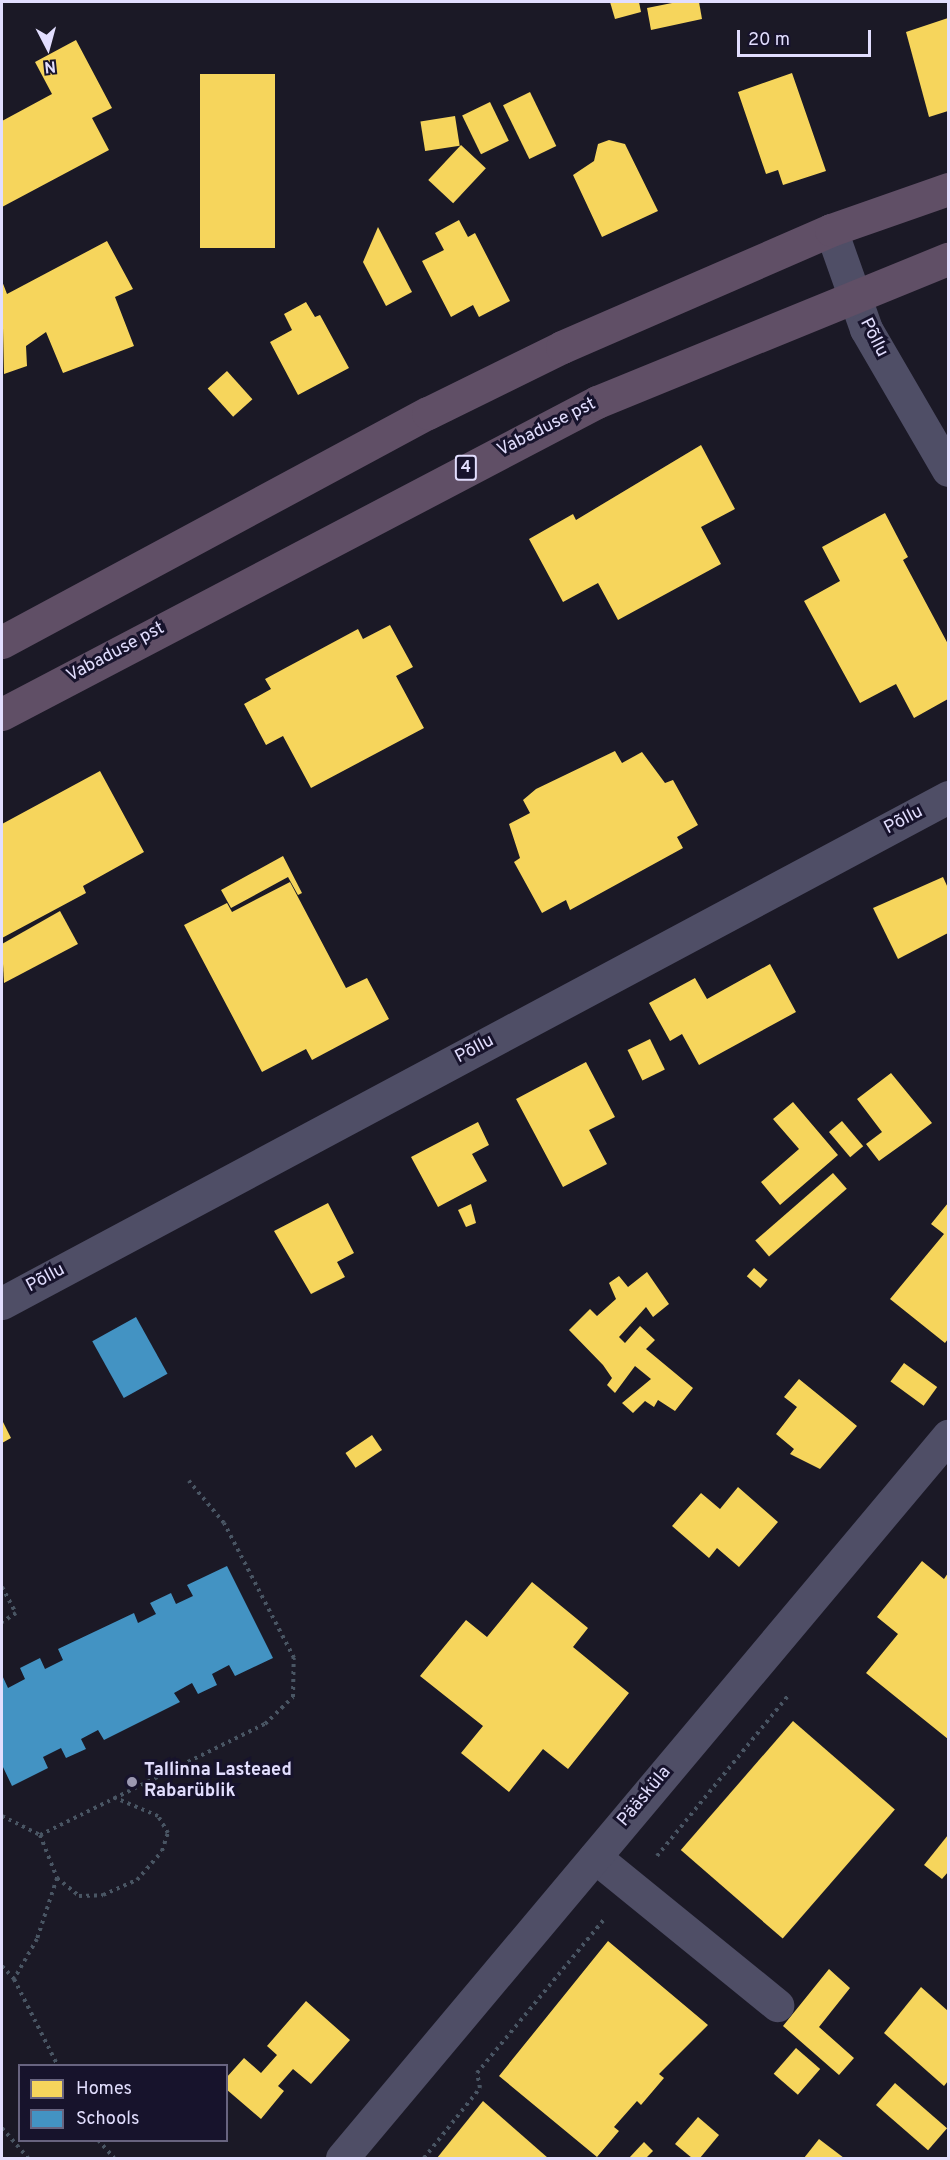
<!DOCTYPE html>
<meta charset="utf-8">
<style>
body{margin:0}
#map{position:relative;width:950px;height:2160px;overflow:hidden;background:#1b1926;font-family:Overpass,sans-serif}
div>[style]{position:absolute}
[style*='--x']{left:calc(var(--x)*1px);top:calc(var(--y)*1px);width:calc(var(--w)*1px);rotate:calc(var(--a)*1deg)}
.homes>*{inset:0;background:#f6d55c;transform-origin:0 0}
.schools>*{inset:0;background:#4393c3;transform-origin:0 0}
.path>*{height:4px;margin-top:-2px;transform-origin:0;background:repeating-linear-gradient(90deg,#495563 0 3px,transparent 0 7.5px)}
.minor>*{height:33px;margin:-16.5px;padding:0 16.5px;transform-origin:16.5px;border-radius:16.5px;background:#4f4e66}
.highway>*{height:33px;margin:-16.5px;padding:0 16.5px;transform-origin:16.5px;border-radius:16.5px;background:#604f66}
.dots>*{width:16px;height:16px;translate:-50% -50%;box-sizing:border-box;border:3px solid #17132c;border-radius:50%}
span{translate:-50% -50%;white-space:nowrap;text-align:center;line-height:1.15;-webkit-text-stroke:6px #17132c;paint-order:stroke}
.shield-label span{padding:2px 4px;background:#17132c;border:2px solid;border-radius:4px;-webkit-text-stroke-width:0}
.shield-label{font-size:16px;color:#e2defe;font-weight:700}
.street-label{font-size:18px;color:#e2defe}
.poi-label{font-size:18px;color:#e2defe;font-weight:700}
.left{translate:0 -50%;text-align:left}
.frame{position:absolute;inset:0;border:3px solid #e2defe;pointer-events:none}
.legend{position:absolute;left:18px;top:2064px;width:210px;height:78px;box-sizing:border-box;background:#17132c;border:2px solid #686480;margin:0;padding:8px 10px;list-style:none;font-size:18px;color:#e2defe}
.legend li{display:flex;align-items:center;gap:12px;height:30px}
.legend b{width:30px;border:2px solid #686480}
.north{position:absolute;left:18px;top:18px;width:60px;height:60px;-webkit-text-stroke:4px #17132c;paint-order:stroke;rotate:174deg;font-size:16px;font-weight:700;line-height:24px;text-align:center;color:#e2defe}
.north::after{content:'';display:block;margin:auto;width:21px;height:27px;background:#e2defe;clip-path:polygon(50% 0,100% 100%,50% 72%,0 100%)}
.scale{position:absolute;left:737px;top:30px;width:134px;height:27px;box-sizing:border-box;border:3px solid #e2defe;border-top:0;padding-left:8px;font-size:18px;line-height:21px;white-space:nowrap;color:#e2defe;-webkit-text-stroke:4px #17132c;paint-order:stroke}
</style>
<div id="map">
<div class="homes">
<i style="clip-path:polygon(610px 2px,639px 2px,641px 12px,615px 19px)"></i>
<i style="clip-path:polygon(677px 2px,699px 2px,702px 19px,651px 30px,647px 8px)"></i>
<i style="clip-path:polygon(948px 18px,948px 111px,929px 117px,906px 32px)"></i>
<i style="clip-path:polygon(76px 40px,112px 108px,92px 118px,109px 150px,2px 207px,2px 121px,52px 94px,35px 62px)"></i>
<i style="clip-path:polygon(792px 73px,826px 171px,783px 185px,778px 170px,766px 174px,738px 92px)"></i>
<i style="left:200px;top:74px;width:75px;height:174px"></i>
<i style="left:530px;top:92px;width:60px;height:30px;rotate:64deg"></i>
<i style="left:490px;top:102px;width:43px;height:31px;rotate:64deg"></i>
<i style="left:455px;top:116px;width:30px;height:35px;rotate:81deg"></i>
<i style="clip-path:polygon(609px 140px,625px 144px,658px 211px,602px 237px,573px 175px,594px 161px,598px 144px)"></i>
<i style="left:461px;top:145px;width:34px;height:48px;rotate:43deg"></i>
<i style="clip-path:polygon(459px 220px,468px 237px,475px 233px,510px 301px,479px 317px,473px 305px,451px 317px,422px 261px,444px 250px,435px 233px)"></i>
<i style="clip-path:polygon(378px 227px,412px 292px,386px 306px,363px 262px)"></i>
<i style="clip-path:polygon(107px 241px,133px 289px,115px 297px,134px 346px,63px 373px,46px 332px,26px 346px,27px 366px,4px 374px,2px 281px,7px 294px)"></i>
<i style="clip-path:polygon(306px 302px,315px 317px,320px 315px,349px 368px,298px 395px,270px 342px,292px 330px,284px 314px)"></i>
<i style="left:227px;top:371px;width:38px;height:26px;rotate:48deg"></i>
<i style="clip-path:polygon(701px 445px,735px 509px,701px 527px,721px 564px,618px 620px,598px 583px,563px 602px,529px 539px,573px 514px,576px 520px)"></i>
<i style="clip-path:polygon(885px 513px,908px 557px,903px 560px,948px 644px,948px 699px,914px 718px,896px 684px,860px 703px,804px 601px,840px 581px,822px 547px)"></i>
<i style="clip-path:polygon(390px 625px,413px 667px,396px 676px,424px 728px,311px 788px,283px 736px,266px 745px,244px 704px,271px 689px,265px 679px,358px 629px,363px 639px)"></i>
<i style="clip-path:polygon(615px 751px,622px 763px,642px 752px,665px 783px,673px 780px,698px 825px,677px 837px,683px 848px,570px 910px,566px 900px,542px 913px,514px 862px,520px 858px,509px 824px,530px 813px,523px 800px,536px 789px)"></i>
<i style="clip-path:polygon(100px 771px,144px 852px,83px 886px,86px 893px,2px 938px,2px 824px)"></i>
<i style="clip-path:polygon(283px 856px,302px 893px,298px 895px,288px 877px,231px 908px,221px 890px)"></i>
<i style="clip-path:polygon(943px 877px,948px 888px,948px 933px,898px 959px,873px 908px)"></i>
<i style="clip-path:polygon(290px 882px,346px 988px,367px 978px,389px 1019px,312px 1060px,306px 1049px,262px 1072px,184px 925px,227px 903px,232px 912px)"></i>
<i style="clip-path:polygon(60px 911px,78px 944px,4px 983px,2px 944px)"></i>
<i style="clip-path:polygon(770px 964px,796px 1012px,699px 1065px,682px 1034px,670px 1041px,649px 1003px,695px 978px,707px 999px)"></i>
<i style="left:650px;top:1039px;width:34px;height:25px;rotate:64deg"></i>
<i style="clip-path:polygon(586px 1062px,615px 1117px,589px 1130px,607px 1164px,563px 1187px,516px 1099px)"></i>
<i style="clip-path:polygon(891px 1073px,932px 1123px,879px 1161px,866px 1144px,882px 1132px,857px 1099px)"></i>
<i style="clip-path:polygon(793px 1102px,838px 1155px,780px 1205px,761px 1182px,799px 1149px,773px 1119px)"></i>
<i style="left:842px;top:1121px;width:33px;height:17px;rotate:50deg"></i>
<i style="clip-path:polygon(478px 1122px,489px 1145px,472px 1154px,487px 1181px,438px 1207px,411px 1157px)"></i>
<i style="left:833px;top:1173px;width:21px;height:103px;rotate:49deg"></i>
<i style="clip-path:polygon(328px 1203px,354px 1253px,337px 1262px,345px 1277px,311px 1294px,274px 1231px)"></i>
<i style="clip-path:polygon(948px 1203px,948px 1339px,945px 1343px,890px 1299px,944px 1234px,931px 1224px)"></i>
<i style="clip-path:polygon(471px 1204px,476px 1223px,466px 1227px,458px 1210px)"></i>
<i style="left:754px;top:1268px;width:18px;height:11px;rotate:41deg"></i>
<i style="clip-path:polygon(647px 1272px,669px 1304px,653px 1317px,646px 1307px,619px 1337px,625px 1343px,640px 1326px,655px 1340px,646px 1349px,693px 1388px,675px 1411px,658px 1400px,654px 1407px,645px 1401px,633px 1413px,622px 1403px,651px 1379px,635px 1366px,615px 1393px,607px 1385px,612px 1378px,603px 1365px,569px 1330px,590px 1309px,597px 1316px,616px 1299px,609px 1283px,619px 1276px,628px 1287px)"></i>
<i style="left:904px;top:1363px;width:41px;height:23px;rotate:36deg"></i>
<i style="clip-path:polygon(799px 1379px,857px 1426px,820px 1469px,790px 1454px,794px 1449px,776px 1434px,797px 1407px,784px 1397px)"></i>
<i style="clip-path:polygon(2px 1420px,11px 1438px,2px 1443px)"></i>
<i style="left:372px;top:1435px;width:18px;height:32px;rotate:56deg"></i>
<i style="clip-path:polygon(738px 1487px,778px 1522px,739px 1567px,717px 1548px,709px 1558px,672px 1526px,701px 1493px,720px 1509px)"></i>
<i style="clip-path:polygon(922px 1561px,944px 1579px,948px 1573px,948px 1739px,866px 1673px,898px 1634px,877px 1617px)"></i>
<i style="clip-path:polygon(532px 1582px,588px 1628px,573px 1647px,629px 1693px,568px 1769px,543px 1749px,509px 1792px,461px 1753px,483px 1726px,420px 1676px,466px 1620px,487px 1637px)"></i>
<i style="left:793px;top:1721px;width:135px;height:171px;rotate:41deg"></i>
<i style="clip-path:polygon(948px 1835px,948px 1872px,942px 1879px,924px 1865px)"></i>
<i style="clip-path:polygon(608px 1941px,708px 2025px,659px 2074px,664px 2078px,641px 2105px,637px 2101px,614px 2127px,619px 2131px,597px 2157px,499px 2076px)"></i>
<i style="clip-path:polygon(829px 1969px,850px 1988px,819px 2027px,854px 2058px,839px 2075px,783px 2026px)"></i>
<i style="clip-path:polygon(921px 1987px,948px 2011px,948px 2081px,944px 2086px,884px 2033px)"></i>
<i style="clip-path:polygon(306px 2001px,350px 2040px,311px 2084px,293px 2069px,278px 2086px,284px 2091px,261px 2119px,226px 2089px,226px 2078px,244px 2058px,261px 2073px,277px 2055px,267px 2046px)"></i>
<i style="left:796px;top:2048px;width:32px;height:34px;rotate:41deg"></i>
<i style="left:895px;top:2083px;width:69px;height:29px;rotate:41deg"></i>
<i style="clip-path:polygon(483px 2101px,548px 2158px,437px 2158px)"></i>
<i style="clip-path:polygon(698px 2117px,719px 2135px,700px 2158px,692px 2158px,675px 2144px)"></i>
<i style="clip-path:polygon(819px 2139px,844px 2158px,804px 2158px)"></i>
<i style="clip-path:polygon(644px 2142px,653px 2151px,646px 2158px,629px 2158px)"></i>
</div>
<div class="schools">
<i style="left:136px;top:1317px;width:65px;height:50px;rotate:61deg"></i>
<i style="clip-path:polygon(227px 1566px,273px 1658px,235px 1676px,229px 1665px,212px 1674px,217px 1685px,198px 1694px,192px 1683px,174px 1693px,180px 1702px,104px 1740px,98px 1730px,81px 1739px,86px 1749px,66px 1758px,61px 1748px,43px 1757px,48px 1768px,12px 1786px,2px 1765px,2px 1675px,8px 1688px,25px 1679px,20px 1668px,40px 1658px,45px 1669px,63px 1660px,58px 1649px,134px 1613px,138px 1623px,156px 1614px,150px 1603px,171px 1593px,176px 1604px,193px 1596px,187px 1585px)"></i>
</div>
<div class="path">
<i style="--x:2;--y:1587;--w:30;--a:62"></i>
<i style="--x:16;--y:1613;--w:17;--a:147"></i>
<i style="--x:2;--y:1816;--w:42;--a:26.6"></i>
<i style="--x:40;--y:1835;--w:251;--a:-26.3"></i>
<i style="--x:265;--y:1724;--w:39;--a:-44"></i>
<i style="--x:293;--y:1697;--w:39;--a:-89"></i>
<i style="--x:294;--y:1658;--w:152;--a:-117.4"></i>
<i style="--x:224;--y:1523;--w:55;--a:-129.8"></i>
<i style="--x:40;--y:1835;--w:46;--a:68.4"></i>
<i style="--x:57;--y:1878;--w:28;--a:39"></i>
<i style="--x:79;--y:1896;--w:24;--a:-2"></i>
<i style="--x:103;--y:1895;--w:37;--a:-24"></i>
<i style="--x:137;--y:1880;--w:38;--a:-49"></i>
<i style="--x:162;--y:1851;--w:19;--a:-72"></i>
<i style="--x:168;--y:1833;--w:20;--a:-120"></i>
<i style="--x:158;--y:1816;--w:49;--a:-157.1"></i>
<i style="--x:657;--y:1856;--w:207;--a:-50.7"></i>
<i style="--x:57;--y:1878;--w:64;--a:108.2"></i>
<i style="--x:37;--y:1939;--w:46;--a:119.9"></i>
<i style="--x:14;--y:1979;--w:97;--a:63.2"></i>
<i style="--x:2;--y:1966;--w:18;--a:47"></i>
<i style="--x:2;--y:2128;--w:40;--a:49"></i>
<i style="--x:98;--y:2140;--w:24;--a:48"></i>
<i style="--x:424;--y:2158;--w:90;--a:-51.3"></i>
<i style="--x:480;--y:2088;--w:15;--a:-101"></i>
<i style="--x:477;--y:2073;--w:202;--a:-50.4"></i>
</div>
<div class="minor">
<i style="--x:831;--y:230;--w:105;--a:70.5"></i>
<i style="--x:866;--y:329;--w:163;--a:59.8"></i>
<i style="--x:2;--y:1303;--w:1073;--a:-28.14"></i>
<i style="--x:595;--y:1857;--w:235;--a:39.1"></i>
<i style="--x:342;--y:2158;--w:943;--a:-49.99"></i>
</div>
<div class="highway">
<i style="--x:2;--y:642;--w:484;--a:-28.3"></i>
<i style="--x:428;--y:413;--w:149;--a:-26.2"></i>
<i style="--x:562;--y:347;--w:293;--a:-23.5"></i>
<i style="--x:831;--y:230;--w:124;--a:-19.3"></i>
<i style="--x:2;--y:714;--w:672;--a:-27.67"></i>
<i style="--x:597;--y:402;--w:379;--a:-22.2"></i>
</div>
<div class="dots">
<i style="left:132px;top:1782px;background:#9c99b2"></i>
</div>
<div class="shield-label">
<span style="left:466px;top:468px">4</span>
</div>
<div class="street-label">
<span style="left:873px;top:338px;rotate:63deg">Põllu</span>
<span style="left:547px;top:428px;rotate:-27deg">Vabaduse pst</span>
<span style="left:116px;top:653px;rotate:-28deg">Vabaduse pst</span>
<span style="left:904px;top:821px;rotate:-28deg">Põllu</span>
<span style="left:475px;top:1050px;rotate:-28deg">Põllu</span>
<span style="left:46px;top:1279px;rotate:-28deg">Põllu</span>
<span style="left:645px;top:1797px;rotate:-50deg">Pääsküla</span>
</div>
<div class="poi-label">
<span class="left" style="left:144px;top:1782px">Tallinna Lasteaed<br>Rabarüblik</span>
</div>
<div class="frame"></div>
<ul class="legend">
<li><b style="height:16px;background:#f6d55c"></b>Homes</li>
<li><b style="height:16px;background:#4393c3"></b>Schools</li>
</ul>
<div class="north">N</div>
<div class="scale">20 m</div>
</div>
